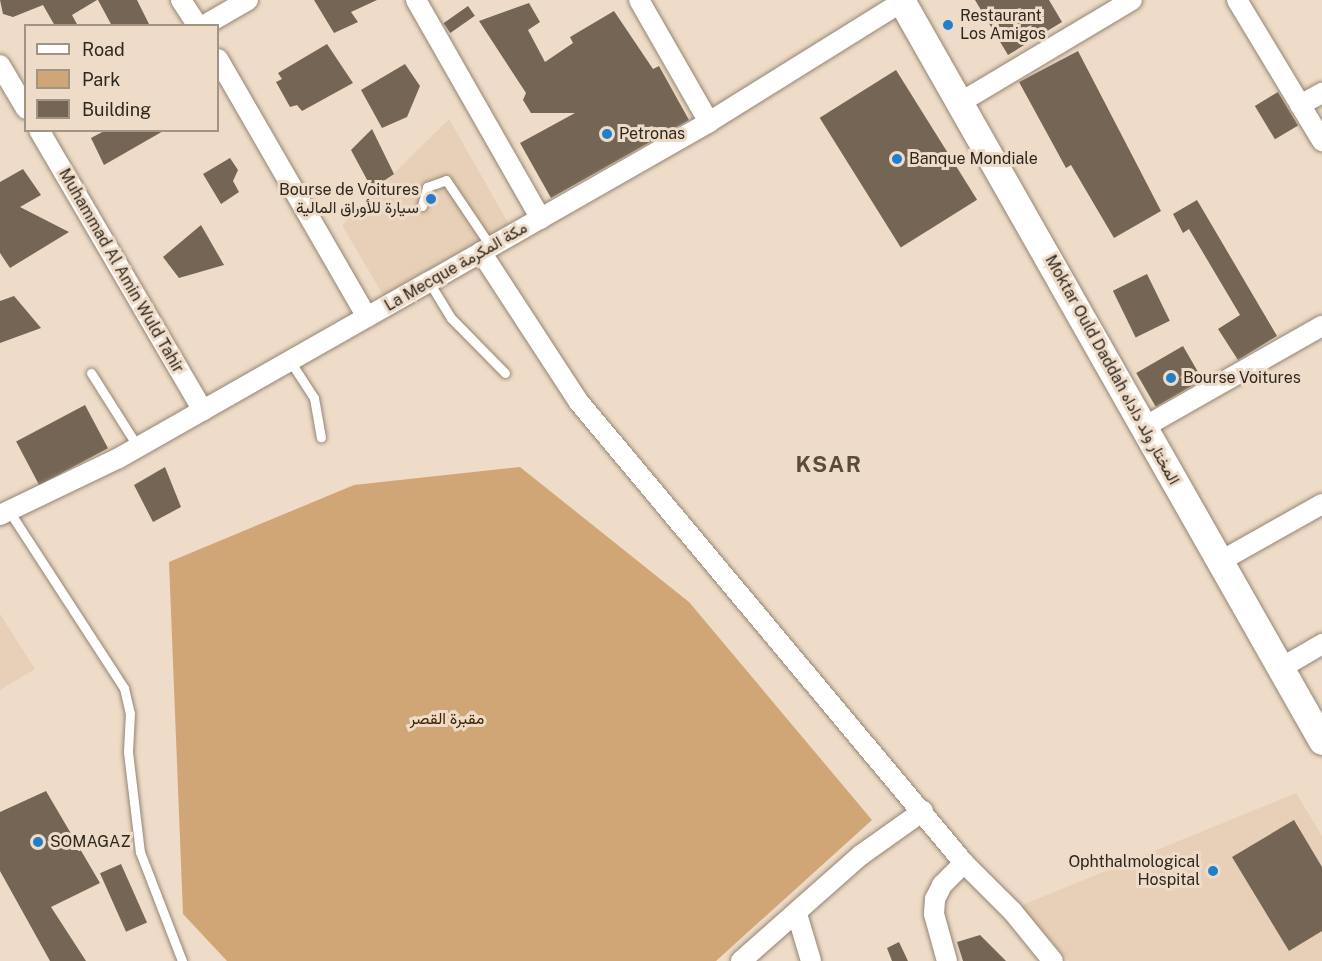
<!DOCTYPE html>
<meta charset="utf-8">
<style>
body{margin:0}
#map{position:relative;width:1322px;height:961px;overflow:hidden;background:#eedcc8;font-family:"Public Sans",Vazirmatn,sans-serif}
div>[style]{position:absolute}
[style*='--x']{left:calc(var(--x)*1px);top:calc(var(--y)*1px);width:calc(var(--w)*1px);rotate:calc(var(--a)*1deg)}
.built>*{inset:0;background:#e7d0b7}
.green>*{inset:0;background:#d0a677}
.building>*{inset:0;background:#756554;transform-origin:0 0}
.roads{filter:drop-shadow(0 0 2px #958573) drop-shadow(0 0 2px #958573)}
.lane>*{height:9px;margin:-4.5px;padding:0 4.5px;transform-origin:4.5px;border-radius:4.5px;background:#fff}
.street>*{height:20px;margin:-10px;padding:0 10px;transform-origin:10px;border-radius:10px;background:#fff}
.secondary>*{height:27px;margin:-13.5px;padding:0 13.5px;transform-origin:13.5px;border-radius:13.5px;background:#fff}
.dots>*{width:16px;height:16px;translate:-50% -50%;box-sizing:border-box;border:3px solid #eedcc8;border-radius:50%}
span{translate:-50% -50%;white-space:nowrap;text-align:center;line-height:1.15;-webkit-text-stroke:6px #eedcc8;paint-order:stroke}
.poi-label{font-size:16px;color:#2e2720}
.left{translate:0 -50%;text-align:left}
.right{translate:-100% -50%;text-align:right}
.street-label{font-size:16px;color:#2e2720}
.park-label{font-size:16px;color:#3f2500}
.district-label{font-size:22px;color:#5a4b3b;font-weight:700;letter-spacing:1.5px}
.legend{position:absolute;left:24px;top:24px;width:195px;height:108px;box-sizing:border-box;background:#eedcc8;border:2px solid #a19485;margin:0;padding:8px 10px;list-style:none;font-size:18px;color:#2e2720}
.legend li{display:flex;align-items:center;gap:12px;height:30px}
.legend b{width:30px;border:2px solid #a19485}
</style>
<div id="map">
<div class="built">
<i style="clip-path:polygon(449px 119px,511px 228px,384px 297px,342px 225px)"></i>
<i style="clip-path:polygon(0 614px,35px 669px,0 690px)"></i>
<i style="clip-path:polygon(1296px 793px,1322px 836px,1322px 961px,1069px 961px,1020px 906px)"></i>
</div>
<div class="green">
<i style="clip-path:polygon(520px 467px,689px 602px,872px 820px,716px 961px,227px 961px,183px 914px,169px 562px,354px 485px)"></i>
</div>
<div class="building">
<i style="clip-path:polygon(0 0,97px 0,72px 15px,78px 26px,55px 26px,43px 5px,13px 17px,3px 14px)"></i>
<i style="clip-path:polygon(98px 0,137px 0,150px 26px,112px 26px)"></i>
<i style="clip-path:polygon(314px 0,377px 0,351px 12px,358px 22px,334px 33px)"></i>
<i style="clip-path:polygon(975px 0,1049px 0,1062px 22px,1008px 55px)"></i>
<i style="clip-path:polygon(529px 3px,540px 22px,528px 30px,545px 62px,573px 43px,570px 37px,614px 11px,653px 69px,659px 66px,689px 120px,551px 198px,520px 143px,575px 113px,531px 113px,523px 100px,526px 93px,479px 21px)"></i>
<i style="left:468px;top:6px;width:12px;height:30px;rotate:55deg"></i>
<i style="clip-path:polygon(327px 44px,353px 83px,302px 111px,297px 105px,290px 107px,276px 82px,282px 79px,278px 73px)"></i>
<i style="clip-path:polygon(1078px 51px,1161px 211px,1114px 238px,1071px 165px,1066px 168px,1019px 82px)"></i>
<i style="clip-path:polygon(405px 64px,420px 86px,407px 117px,382px 128px,361px 90px)"></i>
<i style="left:896px;top:70px;width:153px;height:90px;rotate:58deg"></i>
<i style="left:1278px;top:92px;width:39px;height:27px;rotate:59deg"></i>
<i style="clip-path:polygon(372px 129px,394px 174px,372px 189px,351px 150px)"></i>
<i style="clip-path:polygon(106px 130px,165px 130px,104px 165px,91px 138px)"></i>
<i style="clip-path:polygon(230px 158px,238px 170px,233px 181px,239px 192px,221px 204px,203px 174px)"></i>
<i style="clip-path:polygon(23px 169px,41px 195px,20px 207px,69px 232px,10px 268px,0 253px,0 182px)"></i>
<i style="clip-path:polygon(1197px 200px,1277px 336px,1238px 360px,1218px 329px,1240px 315px,1189px 229px,1183px 233px,1173px 214px)"></i>
<i style="clip-path:polygon(201px 225px,224px 265px,179px 278px,163px 257px)"></i>
<i style="left:1147px;top:274px;width:52px;height:38px;rotate:64deg"></i>
<i style="clip-path:polygon(14px 296px,41px 328px,0 343px,0 301px)"></i>
<i style="left:1183px;top:346px;width:39px;height:54px;rotate:60deg"></i>
<i style="left:85px;top:405px;width:49px;height:78px;rotate:62deg"></i>
<i style="clip-path:polygon(165px 467px,181px 507px,153px 522px,134px 485px)"></i>
<i style="clip-path:polygon(46px 791px,100px 883px,51px 907px,86px 961px,50px 961px,0 871px,0 812px)"></i>
<i style="clip-path:polygon(1294px 820px,1322px 867px,1322px 931px,1289px 951px,1232px 857px)"></i>
<i style="left:121px;top:864px;width:64px;height:23px;rotate:66deg"></i>
<i style="clip-path:polygon(980px 935px,1006px 961px,963px 961px,957px 942px)"></i>
<i style="clip-path:polygon(899px 942px,908px 961px,892px 961px,887px 948px)"></i>
</div>
<div class="roads">
<div class="lane">
<i style="--x:422;--y:206;--w:20;--a:-75"></i>
<i style="--x:427;--y:187;--w:20;--a:-20"></i>
<i style="--x:446;--y:180;--w:81;--a:56.1"></i>
<i style="--x:429;--y:282;--w:42;--a:58.6"></i>
<i style="--x:451;--y:318;--w:77;--a:45.5"></i>
<i style="--x:290;--y:361;--w:44;--a:57"></i>
<i style="--x:314;--y:398;--w:40;--a:80"></i>
<i style="--x:91;--y:373;--w:88;--a:57.6"></i>
<i style="--x:9;--y:511;--w:211;--a:57"></i>
<i style="--x:124;--y:688;--w:26;--a:77"></i>
<i style="--x:130;--y:713;--w:39;--a:93"></i>
<i style="--x:128;--y:752;--w:101;--a:83.2"></i>
<i style="--x:140;--y:852;--w:117;--a:68.9"></i>
</div>
<div class="street">
<i style="--x:181;--y:0;--w:31;--a:57"></i>
<i style="--x:416;--y:0;--w:252;--a:60.3"></i>
<i style="--x:639;--y:0;--w:141;--a:60.2"></i>
<i style="--x:1237;--y:0;--w:165;--a:58.9"></i>
<i style="--x:203;--y:26;--w:52;--a:-30"></i>
<i style="--x:218;--y:59;--w:298;--a:60"></i>
<i style="--x:0;--y:65;--w:51;--a:59.4"></i>
<i style="--x:961;--y:102;--w:199;--a:-30.8"></i>
<i style="--x:1300;--y:105;--w:25;--a:-29"></i>
<i style="--x:39;--y:130;--w:325;--a:59.7"></i>
<i style="--x:481;--y:252;--w:178;--a:56.9"></i>
<i style="--x:578;--y:401;--w:602;--a:50.12"></i>
<i style="--x:964;--y:863;--w:69;--a:45"></i>
<i style="--x:1013;--y:912;--w:63;--a:50.8"></i>
<i style="--x:1144;--y:427;--w:205;--a:-29.6"></i>
<i style="--x:0;--y:515;--w:130;--a:-25.6"></i>
<i style="--x:117;--y:459;--w:359;--a:-29.6"></i>
<i style="--x:429;--y:282;--w:322;--a:-29.7"></i>
<i style="--x:709;--y:122;--w:227;--a:-31.9"></i>
<i style="--x:1219;--y:562;--w:118;--a:-29.4"></i>
<i style="--x:1281;--y:668;--w:48;--a:-30.3"></i>
<i style="--x:797;--y:914;--w:49;--a:73.4"></i>
<i style="--x:741;--y:961;--w:160;--a:-41.5"></i>
<i style="--x:861;--y:855;--w:76;--a:-35.4"></i>
<i style="--x:947;--y:961;--w:49;--a:-105.5"></i>
<i style="--x:934;--y:914;--w:15;--a:-86"></i>
<i style="--x:935;--y:899;--w:16;--a:-63"></i>
<i style="--x:942;--y:885;--w:31;--a:-45"></i>
</div>
<div class="secondary">
<i style="--x:901;--y:0;--w:852;--a:60.4"></i>
</div>
</div>
<div class="dots">
<i style="left:948px;top:25px;background:#217ecb"></i>
<i style="left:607px;top:134px;background:#217ecb"></i>
<i style="left:897px;top:159px;background:#217ecb"></i>
<i style="left:431px;top:199px;background:#217ecb"></i>
<i style="left:1171px;top:378px;background:#217ecb"></i>
<i style="left:38px;top:842px;background:#217ecb"></i>
<i style="left:1213px;top:871px;background:#217ecb"></i>
</div>
<div class="poi-label">
<span class="left" style="left:960px;top:25px">Restaurant<br>Los Amigos</span>
<span class="left" style="left:619px;top:134px">Petronas</span>
<span class="left" style="left:909px;top:159px">Banque Mondiale</span>
<span class="right" style="left:419px;top:199px">Bourse de Voitures<br>سيارة للأوراق المالية</span>
<span class="left" style="left:1183px;top:378px">Bourse Voitures</span>
<span class="left" style="left:50px;top:842px">SOMAGAZ</span>
<span class="right" style="left:1200px;top:871px">Ophthalmological<br>Hospital</span>
</div>
<div class="street-label">
<span style="left:456px;top:267px;rotate:-30deg">La Mecque مكة المكرمة</span>
<span style="left:121px;top:271px;rotate:60deg">Muhammad Al Amin Wuld Tahir</span>
<span style="left:1112px;top:370px;rotate:61deg">Moktar Ould Daddah المختار ولد داداه</span>
</div>
<div class="park-label">
<span style="left:447px;top:719px">مقبرة القصر</span>
</div>
<div class="district-label">
<span style="left:829px;top:465px">KSAR</span>
</div>
<ul class="legend">
<li><b style="height:8px;background:#fff"></b>Road</li>
<li><b style="height:16px;background:#d0a677"></b>Park</li>
<li><b style="height:16px;background:#756554"></b>Building</li>
</ul>
</div>
